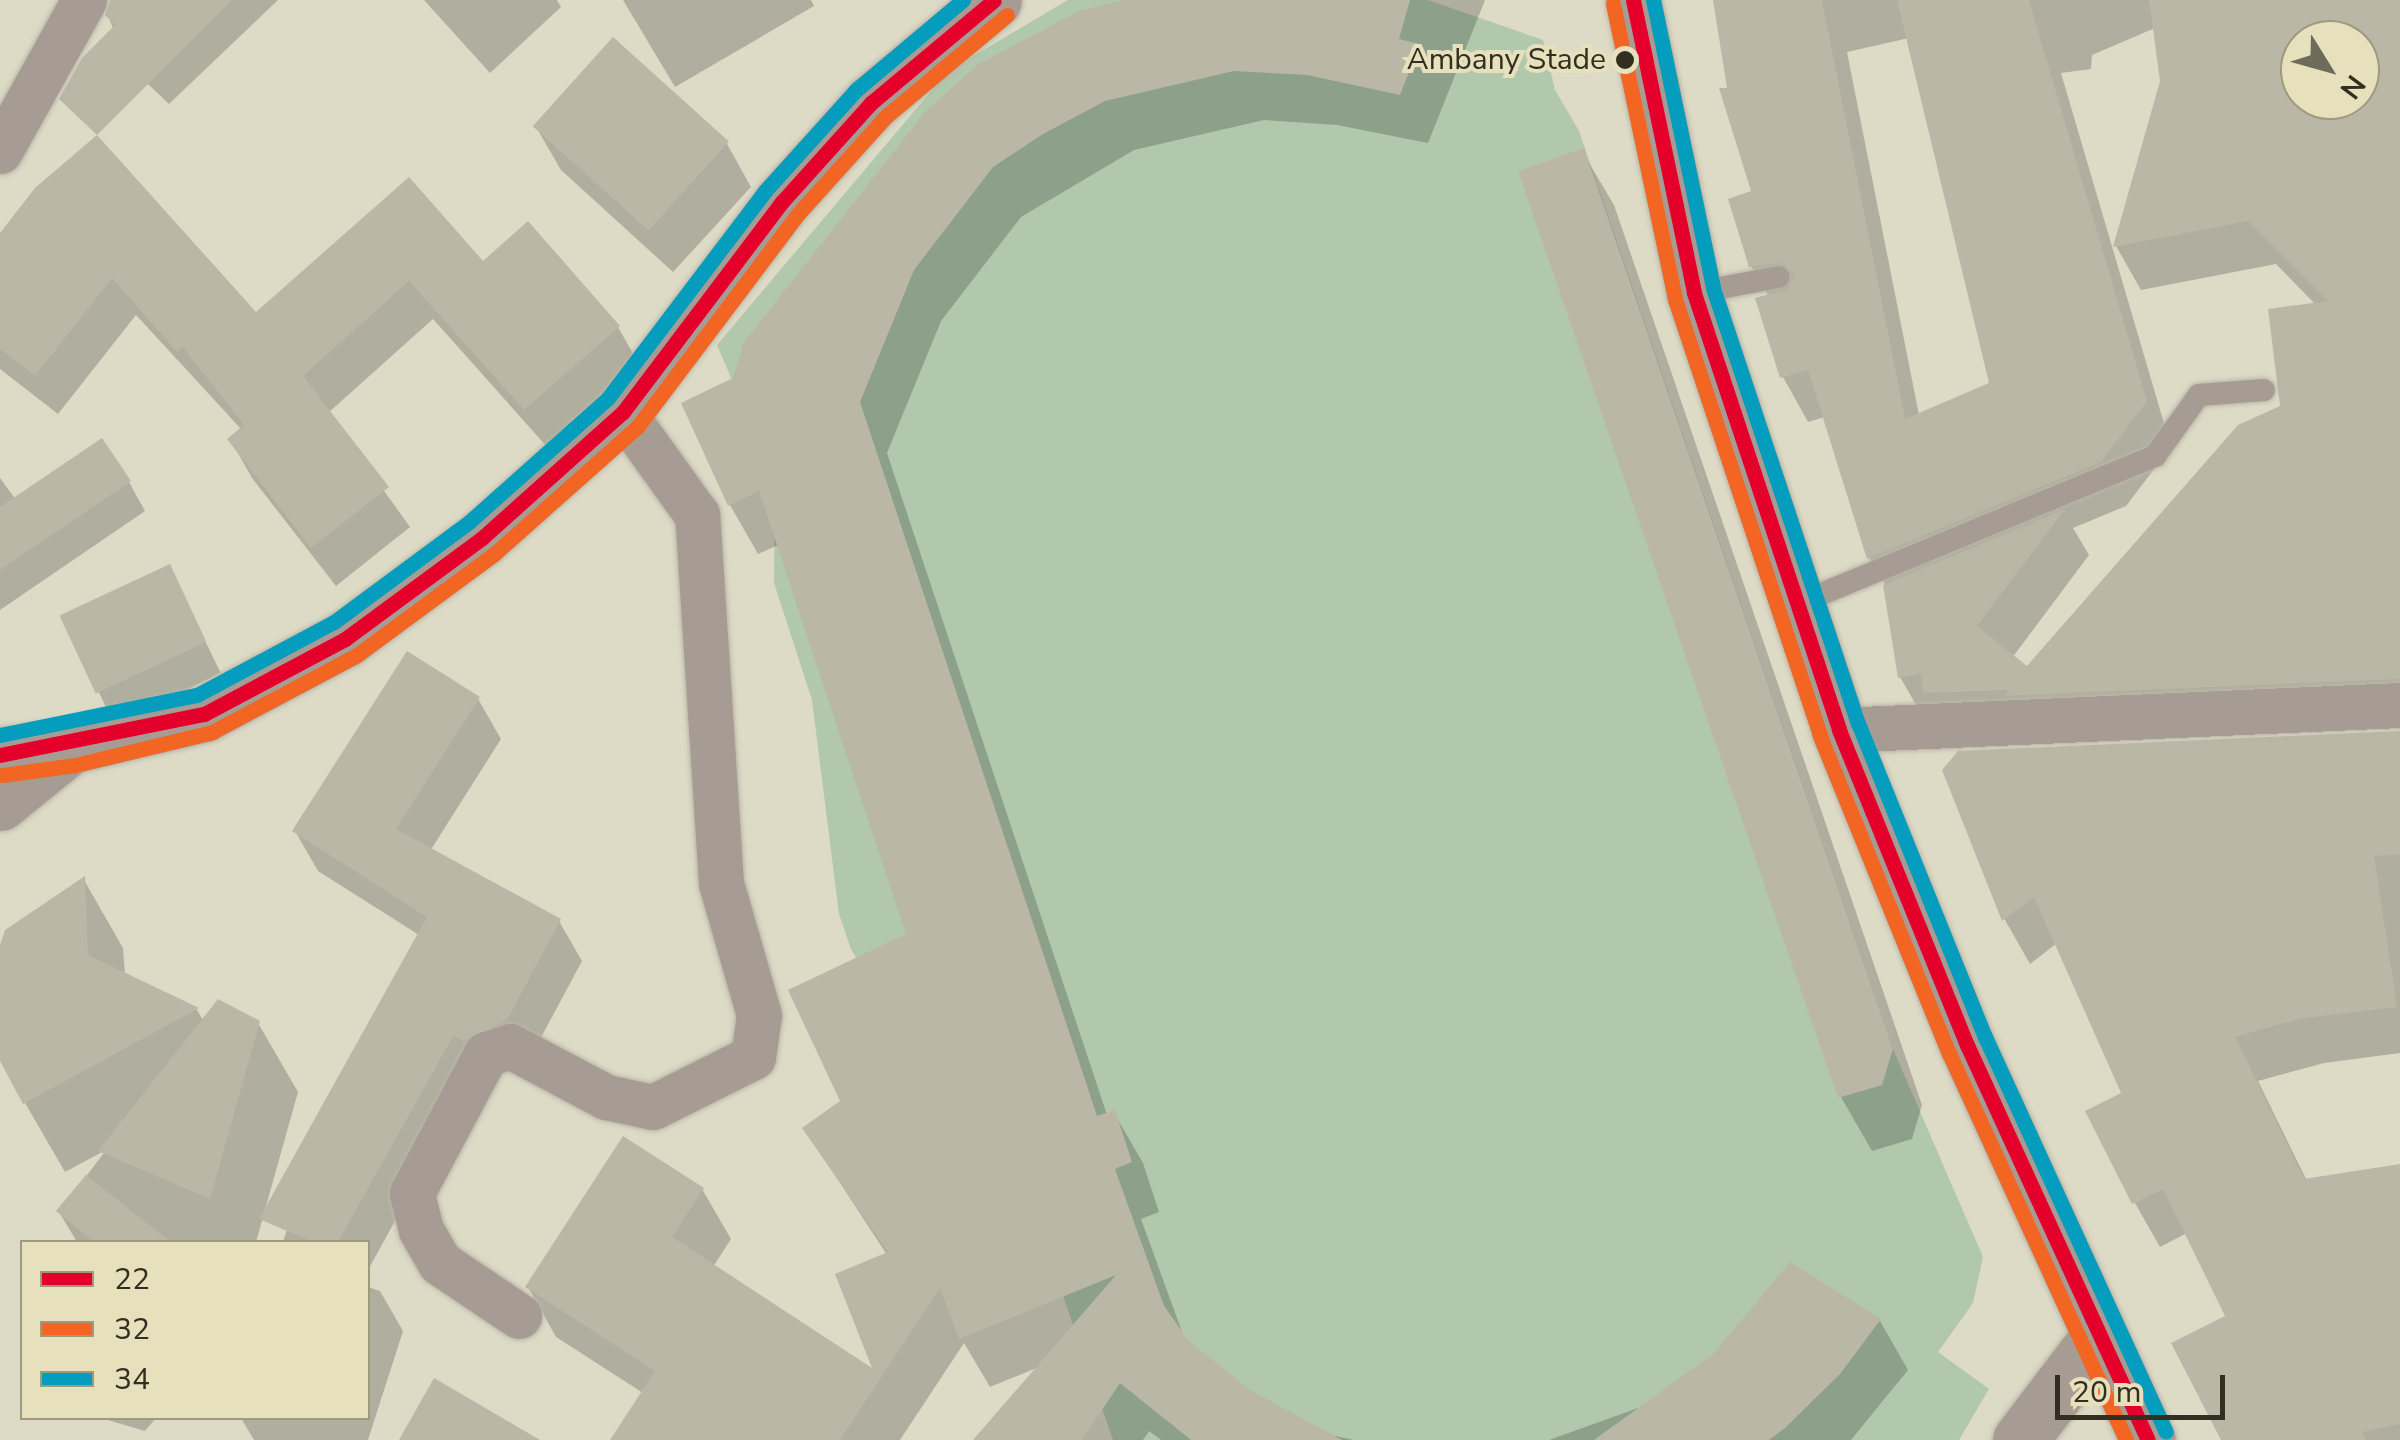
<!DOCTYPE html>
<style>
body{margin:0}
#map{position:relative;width:2400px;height:1440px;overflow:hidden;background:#dddac6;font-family:"Nunito Sans",sans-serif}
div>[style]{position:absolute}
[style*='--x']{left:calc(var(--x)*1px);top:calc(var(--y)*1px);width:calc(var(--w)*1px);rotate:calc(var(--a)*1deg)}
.green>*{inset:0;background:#b1c8ad}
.shadow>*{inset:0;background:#0003;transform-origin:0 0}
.building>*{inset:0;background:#bab7a7;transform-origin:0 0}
.roads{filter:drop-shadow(0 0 2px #b9b6a7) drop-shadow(0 0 2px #b9b6a7)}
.service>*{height:22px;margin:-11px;padding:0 11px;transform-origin:11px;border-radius:11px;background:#a79c94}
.minor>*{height:45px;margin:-22.5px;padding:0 22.5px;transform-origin:22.5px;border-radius:22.5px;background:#a79c94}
.tertiary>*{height:55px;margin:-27.5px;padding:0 27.5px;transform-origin:27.5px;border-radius:27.5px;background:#a79c94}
.bus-1>*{height:15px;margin:-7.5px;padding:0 7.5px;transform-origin:7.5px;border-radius:7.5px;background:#e4002b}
.bus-2>*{height:15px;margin:-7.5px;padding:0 7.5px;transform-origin:7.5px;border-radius:7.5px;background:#f26522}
.bus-3>*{height:15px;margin:-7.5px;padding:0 7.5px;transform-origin:7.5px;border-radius:7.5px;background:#059dbd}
.dots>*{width:28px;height:28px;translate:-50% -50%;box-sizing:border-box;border:5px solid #e7e0bc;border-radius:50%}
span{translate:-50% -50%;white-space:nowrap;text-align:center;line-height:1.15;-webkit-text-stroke:8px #e7e0bc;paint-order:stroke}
.bus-label{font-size:30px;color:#322f21}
.right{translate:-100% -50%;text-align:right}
.legend{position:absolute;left:20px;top:1240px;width:350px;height:180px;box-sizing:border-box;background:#e7e0bc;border:2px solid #9f997e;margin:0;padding:12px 18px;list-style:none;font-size:30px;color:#322f21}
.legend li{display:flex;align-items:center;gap:20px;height:50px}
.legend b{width:50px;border:2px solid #9f997e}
.north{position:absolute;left:2280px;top:20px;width:100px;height:100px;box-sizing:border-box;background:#e7e0bc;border:2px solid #9f997e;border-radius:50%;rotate:127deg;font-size:28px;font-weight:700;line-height:40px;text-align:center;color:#322f21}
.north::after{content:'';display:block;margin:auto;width:35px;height:45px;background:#6e6b5b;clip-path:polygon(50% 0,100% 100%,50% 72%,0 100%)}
.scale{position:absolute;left:2055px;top:1375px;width:170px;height:45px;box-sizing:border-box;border:5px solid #322f21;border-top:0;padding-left:12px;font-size:30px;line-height:35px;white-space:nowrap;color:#322f21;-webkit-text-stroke:8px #e7e0bc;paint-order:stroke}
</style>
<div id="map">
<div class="green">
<i style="clip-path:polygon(1068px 0,1428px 0,1543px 40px,1555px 90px,1579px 131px,1893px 1049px,1983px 1257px,1973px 1303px,1938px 1352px,1989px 1389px,1959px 1440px,1113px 1440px,1026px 1189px,986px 1185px,851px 949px,839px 914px,812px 700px,774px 583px,775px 481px,717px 345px,948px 71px)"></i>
</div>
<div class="shadow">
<i style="clip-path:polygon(110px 0,278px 0,169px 104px,126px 63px,108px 15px)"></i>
<i style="clip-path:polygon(424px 0,557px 0,561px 7px,490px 73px)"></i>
<i style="clip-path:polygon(623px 0,811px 0,814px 6px,675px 87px)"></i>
<i style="clip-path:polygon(1133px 0,1485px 0,1428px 143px,1337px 125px,1264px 120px,1134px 150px,1021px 217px,941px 321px,887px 453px,1107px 1115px,1114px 1113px,1143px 1163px,1159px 1212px,1141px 1219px,1185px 1340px,1248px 1392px,1326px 1434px,1354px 1440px,1161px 1440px,1149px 1431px,1143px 1440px,976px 1440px,1039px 1367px,990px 1387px,964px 1343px,900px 1440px,613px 1440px,643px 1393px,556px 1337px,528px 1287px,702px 1189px,731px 1239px,713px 1267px,877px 1375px,887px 1255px,805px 1129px,843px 1102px,909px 936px,780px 544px,758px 554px,730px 505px,735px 379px)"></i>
<i style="clip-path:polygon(evenodd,1716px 0,2400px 0,2400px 724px,1926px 722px,1900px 677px,1886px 586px,1869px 558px,1825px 417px,1808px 422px,1783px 377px,1759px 300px,1769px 297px,1751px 266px,1754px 193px,1716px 0,2155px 28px,2163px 82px,2116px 246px,2141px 290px,2276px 264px,2316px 305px,2283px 408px,2027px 670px,2012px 658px,2089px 555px,2073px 528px,2126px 506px,2171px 447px,2061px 73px,2091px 69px,2092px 55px,2155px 28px,1716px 0,1909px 38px,1992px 384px,1919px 415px,1847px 52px,1909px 38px,1716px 0,2300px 40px,2360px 40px,2360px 100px,2300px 100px,2300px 40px)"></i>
<i style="clip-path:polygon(536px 127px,727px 144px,751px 187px,673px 272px,561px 170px)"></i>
<i style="clip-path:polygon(1582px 151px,1614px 205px,1922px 1105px,1912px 1139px,1872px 1151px,1841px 1097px)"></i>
<i style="clip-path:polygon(408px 180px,482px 265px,618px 327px,640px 366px,548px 448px,433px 319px,328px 413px,410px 527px,336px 586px,252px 478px,230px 439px,242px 430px,136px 315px,58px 414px,0 369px,0 238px,256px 315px)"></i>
<i style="clip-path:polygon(0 478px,16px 500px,129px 482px,145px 511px,0 610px)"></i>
<i style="left:169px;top:567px;width:118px;height:118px;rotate:64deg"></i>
<i style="clip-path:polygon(478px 699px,501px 739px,430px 851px,559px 921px,582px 961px,529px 1060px,487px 1080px,476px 1074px,368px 1270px,368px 1242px,283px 1242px,327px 1103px,419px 935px,318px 871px,295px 831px)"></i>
<i style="clip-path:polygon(2400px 734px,2400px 1053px,2324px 1063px,2258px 1081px,2307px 1181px,2400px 1166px,2400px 1440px,2224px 1440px,2228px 1317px,2187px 1233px,2160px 1247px,2135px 1203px,2089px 1112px,2124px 1094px,2057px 943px,2030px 964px,2005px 920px,1945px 771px)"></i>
<i style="clip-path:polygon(84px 880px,123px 948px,125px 975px,197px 1010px,204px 1022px,258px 1023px,298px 1092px,256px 1242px,77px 1242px,59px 1212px,106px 1150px,65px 1172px,25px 1103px,0 1056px,0 954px)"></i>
<i style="clip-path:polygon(368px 1287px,380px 1291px,403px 1331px,368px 1440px,254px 1440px,241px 1418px,368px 1418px)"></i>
<i style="clip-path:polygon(1880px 1321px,1908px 1370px,1851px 1440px,1549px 1440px)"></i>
<i style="clip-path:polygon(101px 1418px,156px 1418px,145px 1431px)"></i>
</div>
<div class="building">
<i style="clip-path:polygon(110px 0,232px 0,97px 135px,59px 99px,82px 58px,115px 25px,105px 15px)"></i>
<i style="clip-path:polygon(1123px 0,1410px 0,1399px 39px,1420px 44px,1400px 95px,1307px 75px,1234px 71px,1105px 101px,1043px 134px,993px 167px,914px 270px,860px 402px,1097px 1116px,1115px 1110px,1132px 1162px,1115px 1169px,1164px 1306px,1189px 1341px,1250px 1390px,1342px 1440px,1191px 1440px,1120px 1383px,1082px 1440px,973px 1440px,1116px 1275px,959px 1339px,940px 1288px,840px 1440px,610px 1440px,655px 1371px,525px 1287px,623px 1136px,704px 1188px,672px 1237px,872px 1368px,835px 1274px,888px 1252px,802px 1128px,840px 1101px,788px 990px,906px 934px,759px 491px,728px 506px,681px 403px,733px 378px,744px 342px,925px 112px,977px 65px,1079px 11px)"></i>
<i style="clip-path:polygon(1713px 0,1822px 0,1905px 419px,1989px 383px,1897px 0,2029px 0,2147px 401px,2101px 462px,1867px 559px,1808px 370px,1780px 378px,1755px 298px,1788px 289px,1794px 275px,1783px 263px,1749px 267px,1728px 199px,1751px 191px,1719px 88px,1727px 88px)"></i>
<i style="clip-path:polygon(evenodd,2149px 0,2400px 0,2400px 679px,2004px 696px,2009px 690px,1923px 693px,1921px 674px,1898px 678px,1883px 585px,2065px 509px,1977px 626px,2027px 666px,2238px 425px,2280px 406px,2268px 309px,2328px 301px,2248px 221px,2113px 247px,2160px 81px,2149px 0,2300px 40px,2360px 40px,2360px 100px,2300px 100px,2300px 40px)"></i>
<i style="left:613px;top:37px;width:156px;height:120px;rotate:42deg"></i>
<i style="clip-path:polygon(97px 135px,256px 312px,409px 177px,483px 261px,528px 221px,620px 326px,524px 410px,409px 281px,303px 376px,389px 487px,311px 548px,227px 439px,244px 425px,183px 347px,177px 352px,112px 278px,35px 376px,0 349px,0 233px,35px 188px)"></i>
<i style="clip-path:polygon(1584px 148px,1893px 1049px,1882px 1085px,1838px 1098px,1518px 171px)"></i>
<i style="clip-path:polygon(102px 438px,131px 481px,0 570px,0 507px)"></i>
<i style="left:170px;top:564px;width:86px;height:122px;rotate:65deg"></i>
<i style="clip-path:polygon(407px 651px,480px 697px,396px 829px,561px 919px,507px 1020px,463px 1041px,453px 1036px,338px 1242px,313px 1242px,259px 1219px,427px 917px,292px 831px)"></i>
<i style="clip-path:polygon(2400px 731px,2400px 854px,2374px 856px,2397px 1007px,2298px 1019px,2235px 1037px,2304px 1179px,2400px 1164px,2400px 1424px,2362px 1432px,2367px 1440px,2221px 1440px,2171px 1343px,2225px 1316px,2163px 1189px,2132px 1204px,2085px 1111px,2121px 1093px,2034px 897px,2002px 921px,1942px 770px,1958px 751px)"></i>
<i style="clip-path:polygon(85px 876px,88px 955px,199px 1008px,23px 1104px,0 1061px,0 945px,5px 930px)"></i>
<i style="clip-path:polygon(218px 999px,260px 1021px,210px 1199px,98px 1151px)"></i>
<i style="clip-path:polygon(86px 1175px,171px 1242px,94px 1242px,56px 1211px)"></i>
<i style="clip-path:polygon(1790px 1262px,1881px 1319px,1840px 1374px,1785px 1428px,1769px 1440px,1594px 1440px,1714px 1353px)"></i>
<i style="clip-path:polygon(434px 1378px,540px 1440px,399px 1440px)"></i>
</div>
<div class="roads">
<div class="service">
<i style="--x:1694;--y:293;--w:86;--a:-10.7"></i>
<i style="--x:1795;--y:605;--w:390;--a:-22.5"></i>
<i style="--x:2155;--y:456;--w:75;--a:-54.2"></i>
<i style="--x:2199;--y:395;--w:65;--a:-4.4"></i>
</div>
<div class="minor">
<i style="--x:0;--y:151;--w:173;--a:-60.9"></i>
<i style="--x:1839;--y:730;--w:562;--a:-2.55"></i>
<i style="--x:519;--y:1316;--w:95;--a:-146.1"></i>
<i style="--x:440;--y:1263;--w:38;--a:-120"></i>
<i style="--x:421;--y:1230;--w:38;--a:-104"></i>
<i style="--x:412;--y:1193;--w:157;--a:-62"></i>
<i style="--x:486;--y:1054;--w:25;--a:-18"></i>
<i style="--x:510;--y:1046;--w:109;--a:28"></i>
<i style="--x:606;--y:1097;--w:48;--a:12"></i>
<i style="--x:653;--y:1107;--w:112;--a:-26.6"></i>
<i style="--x:753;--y:1057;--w:42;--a:-81.9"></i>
<i style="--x:759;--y:1015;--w:137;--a:-106.1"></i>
<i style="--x:721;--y:883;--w:369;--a:-93.7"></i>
<i style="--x:697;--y:515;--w:127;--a:-125.7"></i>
</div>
<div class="tertiary">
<i style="--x:1633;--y:0;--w:299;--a:78.2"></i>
<i style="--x:1694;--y:293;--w:460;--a:71.6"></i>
<i style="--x:1839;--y:730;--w:340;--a:67.9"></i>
<i style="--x:1967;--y:1045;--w:434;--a:65.4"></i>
<i style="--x:0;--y:755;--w:71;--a:-7.3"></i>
<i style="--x:70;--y:746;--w:138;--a:-13.4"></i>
<i style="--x:204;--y:714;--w:160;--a:-28"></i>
<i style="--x:345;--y:639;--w:170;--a:-36.4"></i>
<i style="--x:482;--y:538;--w:189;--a:-41.8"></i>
<i style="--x:623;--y:412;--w:262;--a:-52.9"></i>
<i style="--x:781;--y:203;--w:135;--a:-48"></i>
<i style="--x:871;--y:103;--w:160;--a:-39.9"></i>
<i style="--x:0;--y:803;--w:90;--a:-39.2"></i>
<i style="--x:2020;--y:1440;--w:127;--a:-52.7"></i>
</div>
</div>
<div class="bus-1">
<i style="--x:1633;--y:0;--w:299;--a:78.2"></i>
<i style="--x:1694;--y:293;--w:460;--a:71.6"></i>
<i style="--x:1839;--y:730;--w:340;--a:67.9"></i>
<i style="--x:1967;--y:1045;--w:434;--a:65.4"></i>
<i style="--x:0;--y:755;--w:208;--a:-11.4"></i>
<i style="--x:204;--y:714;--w:160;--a:-28"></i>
<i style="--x:345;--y:639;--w:170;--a:-36.4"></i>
<i style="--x:482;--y:538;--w:189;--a:-41.8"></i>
<i style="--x:623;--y:412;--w:262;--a:-52.9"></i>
<i style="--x:781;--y:203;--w:135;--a:-48"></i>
<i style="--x:871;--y:103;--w:160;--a:-39.9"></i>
</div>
<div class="bus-2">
<i style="--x:1613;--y:4;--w:301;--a:78.1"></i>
<i style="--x:1675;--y:299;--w:460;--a:71.6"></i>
<i style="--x:1820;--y:736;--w:342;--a:67.9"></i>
<i style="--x:1949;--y:1053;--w:426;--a:65.4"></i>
<i style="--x:3;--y:775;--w:73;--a:-7.9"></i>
<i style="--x:75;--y:765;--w:141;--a:-13.5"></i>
<i style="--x:212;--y:732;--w:164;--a:-28"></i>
<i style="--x:357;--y:655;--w:170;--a:-36.4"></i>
<i style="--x:494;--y:554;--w:193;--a:-41.6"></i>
<i style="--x:638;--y:426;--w:263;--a:-53"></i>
<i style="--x:796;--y:216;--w:133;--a:-48"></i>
<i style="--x:885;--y:117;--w:159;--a:-39.9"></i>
</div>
<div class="bus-3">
<i style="--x:1653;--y:0;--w:294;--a:78.2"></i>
<i style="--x:1713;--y:288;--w:459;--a:71.6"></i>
<i style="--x:1858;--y:723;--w:339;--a:68"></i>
<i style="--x:1985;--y:1037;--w:434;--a:65.4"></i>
<i style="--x:0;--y:735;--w:201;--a:-11.5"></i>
<i style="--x:197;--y:695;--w:155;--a:-28.1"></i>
<i style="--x:334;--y:622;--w:168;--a:-36.5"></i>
<i style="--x:469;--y:522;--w:186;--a:-41.7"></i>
<i style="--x:608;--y:398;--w:260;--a:-52.8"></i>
<i style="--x:765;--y:191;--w:136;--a:-48"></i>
<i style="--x:856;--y:90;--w:140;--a:-40.1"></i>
</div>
<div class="dots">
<i style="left:1625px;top:60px;background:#322f21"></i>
</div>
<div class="bus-label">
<span class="right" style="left:1606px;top:60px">Ambany Stade</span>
</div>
<ul class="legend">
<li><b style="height:12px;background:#e4002b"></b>22</li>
<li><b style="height:12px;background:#f26522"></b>32</li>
<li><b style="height:12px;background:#059dbd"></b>34</li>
</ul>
<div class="north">N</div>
<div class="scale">20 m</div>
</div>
